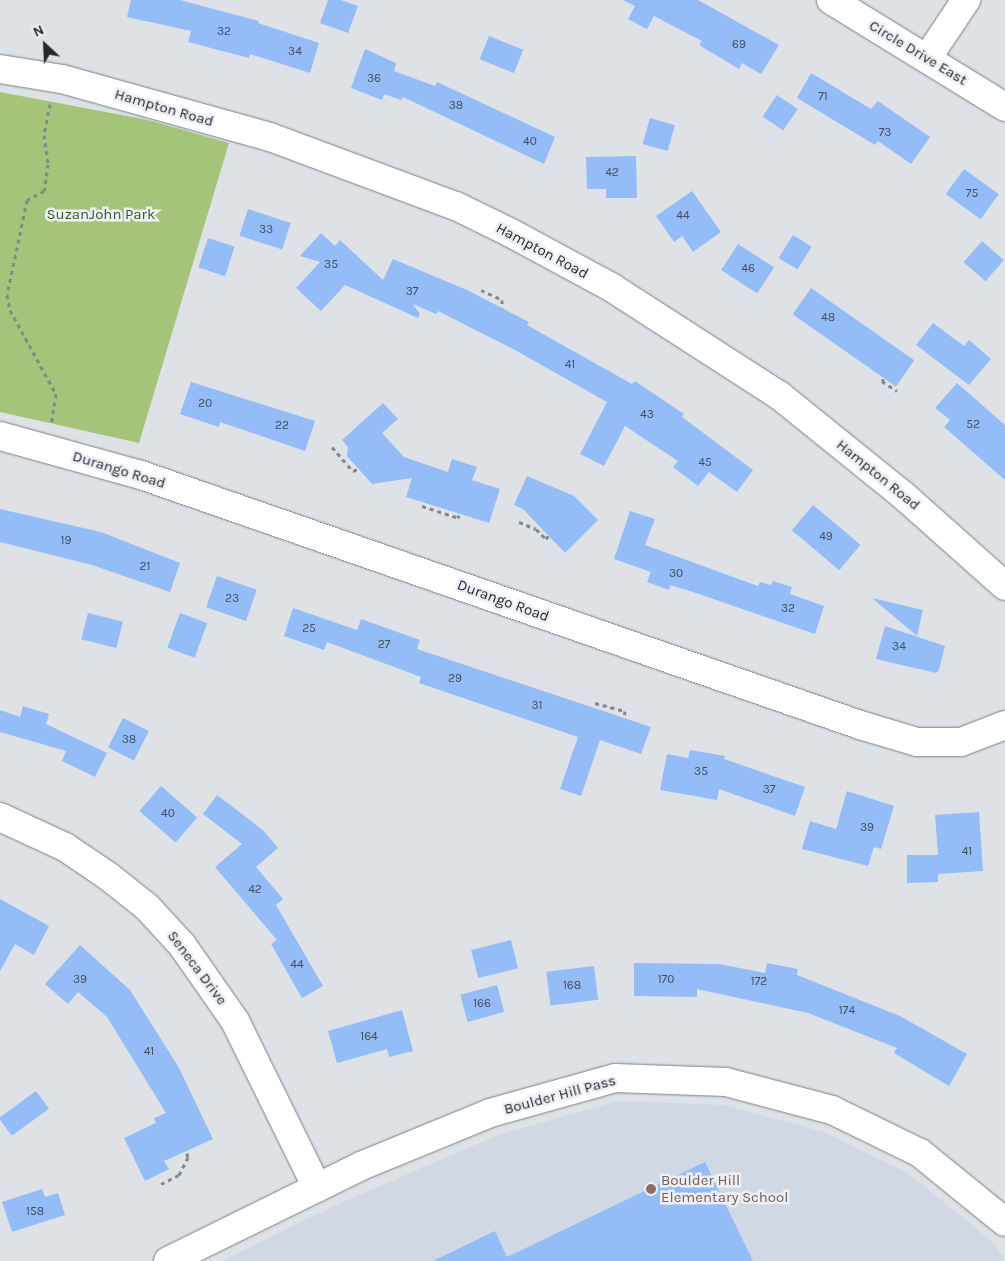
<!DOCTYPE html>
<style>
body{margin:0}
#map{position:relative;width:1005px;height:1261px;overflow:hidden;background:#dee2e7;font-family:Karla,sans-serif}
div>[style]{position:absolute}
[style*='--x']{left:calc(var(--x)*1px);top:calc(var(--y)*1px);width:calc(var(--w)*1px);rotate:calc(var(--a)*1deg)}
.built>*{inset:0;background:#d0d8e4}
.green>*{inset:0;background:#a4c47a}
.building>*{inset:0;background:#94bcf7;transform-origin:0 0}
.path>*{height:3px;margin-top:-1.5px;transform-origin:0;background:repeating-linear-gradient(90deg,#85888b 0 4px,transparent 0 8px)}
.roads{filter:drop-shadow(0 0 1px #7c8084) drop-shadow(0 0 1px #7c8084)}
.minor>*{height:28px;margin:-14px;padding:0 14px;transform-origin:14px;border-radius:14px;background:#fff}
.dots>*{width:14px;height:14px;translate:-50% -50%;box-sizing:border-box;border:2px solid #eceff5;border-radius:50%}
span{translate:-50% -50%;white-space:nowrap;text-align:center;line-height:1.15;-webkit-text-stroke:5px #eceff5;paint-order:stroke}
.number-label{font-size:12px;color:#424c5c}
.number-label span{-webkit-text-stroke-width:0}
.street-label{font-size:15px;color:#262729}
.park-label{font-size:15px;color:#41581d}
.education-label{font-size:15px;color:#785e54}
.left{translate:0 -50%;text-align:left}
.north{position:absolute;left:20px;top:20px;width:50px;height:50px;-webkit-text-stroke:4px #eceff5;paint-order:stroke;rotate:335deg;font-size:14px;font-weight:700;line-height:20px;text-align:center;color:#262729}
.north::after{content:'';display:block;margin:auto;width:18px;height:22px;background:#262729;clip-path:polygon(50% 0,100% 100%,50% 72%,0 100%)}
</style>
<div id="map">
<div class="built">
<i style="clip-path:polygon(618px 1101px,723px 1105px,824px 1132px,908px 1173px,994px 1243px,1005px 1261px,222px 1261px,336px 1205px,498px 1135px)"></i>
</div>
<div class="green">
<i style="clip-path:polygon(0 92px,148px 120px,229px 143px,139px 443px,0 412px)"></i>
</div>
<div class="building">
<i style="clip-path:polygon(131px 0,180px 0,259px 21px,258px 23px,319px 43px,310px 73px,250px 54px,249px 58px,188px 42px,191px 31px,127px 17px)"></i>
<i style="clip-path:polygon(328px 0,341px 0,358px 6px,348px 33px,320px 23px)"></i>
<i style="clip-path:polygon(623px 0,698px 0,779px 45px,761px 74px,742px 63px,739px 69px,699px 45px,702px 41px,654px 16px,647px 29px,628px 19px,635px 6px)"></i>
<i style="left:489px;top:36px;width:37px;height:25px;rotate:22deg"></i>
<i style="clip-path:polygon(365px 49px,396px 63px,394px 71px,435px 86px,437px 82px,555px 137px,544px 164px,403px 97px,401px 100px,384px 94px,382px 100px,351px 88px)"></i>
<i style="clip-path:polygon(811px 73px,871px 109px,878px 101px,930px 137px,911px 164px,878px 141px,875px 145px,797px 98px)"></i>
<i style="left:777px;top:95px;width:25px;height:26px;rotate:34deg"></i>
<i style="left:650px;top:118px;width:26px;height:27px;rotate:16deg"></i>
<i style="clip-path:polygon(636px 156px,637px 198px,606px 198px,606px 189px,587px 189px,586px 157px)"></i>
<i style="left:964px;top:169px;width:43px;height:31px;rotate:36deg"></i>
<i style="clip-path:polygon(692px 191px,721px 232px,693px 252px,682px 236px,674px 242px,656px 216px)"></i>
<i style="left:248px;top:209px;width:45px;height:28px;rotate:18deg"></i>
<i style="clip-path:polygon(321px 233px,335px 246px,340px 240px,383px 280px,393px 259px,467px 290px,529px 322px,527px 325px,632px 384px,635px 381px,684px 414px,682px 417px,753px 470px,737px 492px,709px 472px,698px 486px,673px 467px,678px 461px,625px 426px,604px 466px,580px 454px,607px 402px,515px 350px,438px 311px,436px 314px,413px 304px,420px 314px,418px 318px,345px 285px,321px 311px,296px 288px,320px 262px,300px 256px)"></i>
<i style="left:793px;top:235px;width:22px;height:27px;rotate:32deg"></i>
<i style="left:208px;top:238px;width:28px;height:31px;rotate:18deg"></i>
<i style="left:982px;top:241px;width:29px;height:28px;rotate:41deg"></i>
<i style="left:738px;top:244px;width:43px;height:31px;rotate:33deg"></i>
<i style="left:811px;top:288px;width:126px;height:32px;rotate:35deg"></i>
<i style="clip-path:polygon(933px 323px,964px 346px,969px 340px,991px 359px,969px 385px,916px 345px)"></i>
<i style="clip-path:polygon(191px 382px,315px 421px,305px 451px,220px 422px,219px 427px,180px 414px)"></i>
<i style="clip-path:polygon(957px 383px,1005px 425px,1005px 480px,944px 427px,950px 420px,935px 408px)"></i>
<i style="clip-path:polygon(383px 403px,398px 419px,382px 433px,404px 457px,448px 472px,452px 459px,477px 467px,472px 480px,500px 489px,489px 523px,406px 497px,412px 478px,372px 484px,347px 456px,348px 447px,342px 440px)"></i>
<i style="clip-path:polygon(527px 476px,574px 496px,598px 520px,565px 553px,523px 509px,514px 505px)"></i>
<i style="left:813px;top:505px;width:62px;height:33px;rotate:40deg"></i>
<i style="clip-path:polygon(0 509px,101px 532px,180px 563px,170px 592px,92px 565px,0 542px)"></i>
<i style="clip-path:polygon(630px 511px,655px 519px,645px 545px,758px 586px,760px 582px,771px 585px,773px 581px,792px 587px,790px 594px,824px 606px,815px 634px,696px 593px,670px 585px,669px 590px,647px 582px,651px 572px,614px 559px)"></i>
<i style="left:217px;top:576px;width:42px;height:33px;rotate:19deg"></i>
<i style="clip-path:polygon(872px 598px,923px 610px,917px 636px)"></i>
<i style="clip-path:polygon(293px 608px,357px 630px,361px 619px,420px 640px,417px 649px,651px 727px,641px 754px,600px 740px,581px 796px,560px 789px,578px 737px,419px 683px,421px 677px,327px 642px,324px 650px,284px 636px)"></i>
<i style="left:88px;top:613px;width:36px;height:27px;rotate:14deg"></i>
<i style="left:180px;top:613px;width:29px;height:37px;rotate:20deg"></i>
<i style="clip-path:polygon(885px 626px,945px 646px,939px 670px,936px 673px,876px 659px)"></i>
<i style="clip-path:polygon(23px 706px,49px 714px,46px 724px,107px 753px,95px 777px,62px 761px,66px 751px,0 732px,0 710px,20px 717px)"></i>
<i style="left:123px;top:718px;width:29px;height:33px;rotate:27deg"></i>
<i style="clip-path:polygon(690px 750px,725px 756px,724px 759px,805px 787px,795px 816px,719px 789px,717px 800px,660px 790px,667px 754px,688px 758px)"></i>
<i style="left:161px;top:786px;width:48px;height:33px;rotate:41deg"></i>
<i style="clip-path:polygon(847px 791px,894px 806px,881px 849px,874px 847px,868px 866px,802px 849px,810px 821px,836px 829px)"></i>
<i style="clip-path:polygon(217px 795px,263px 830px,278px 848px,256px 867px,283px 899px,276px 905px,323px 986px,302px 998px,271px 944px,277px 940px,215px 867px,242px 844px,203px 814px)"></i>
<i style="clip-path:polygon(979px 812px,983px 871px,938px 874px,938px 882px,907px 883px,907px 855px,938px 855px,935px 815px)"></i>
<i style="clip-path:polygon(0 899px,49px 926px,34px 955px,15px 944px,0 971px)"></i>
<i style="left:511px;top:940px;width:29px;height:41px;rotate:76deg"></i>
<i style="clip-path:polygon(80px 945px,130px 990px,178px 1066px,213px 1139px,164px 1161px,169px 1169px,145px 1181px,124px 1138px,156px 1123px,154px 1118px,166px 1113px,107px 1017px,78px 992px,68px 1004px,45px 984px)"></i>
<i style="clip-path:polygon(634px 963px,719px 964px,765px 973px,767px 963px,798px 969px,797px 975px,900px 1016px,967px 1054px,949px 1086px,894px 1053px,897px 1048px,808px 1013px,697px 989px,697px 997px,634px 996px)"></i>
<i style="left:594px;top:966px;width:34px;height:48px;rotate:83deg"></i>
<i style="left:497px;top:985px;width:28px;height:38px;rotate:75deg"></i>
<i style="clip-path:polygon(402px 1010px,413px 1051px,389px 1057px,387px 1049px,337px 1063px,328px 1031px)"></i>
<i style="left:36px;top:1091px;width:22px;height:46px;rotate:54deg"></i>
<i style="clip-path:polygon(705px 1162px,753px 1261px,433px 1261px,495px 1231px,507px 1257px)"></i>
<i style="clip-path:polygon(42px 1189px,45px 1197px,58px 1193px,65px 1215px,12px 1232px,2px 1202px)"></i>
</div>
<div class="path">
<i style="--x:50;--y:104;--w:32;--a:101"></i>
<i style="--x:44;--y:135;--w:29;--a:82"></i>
<i style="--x:48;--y:164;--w:27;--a:98"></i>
<i style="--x:44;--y:191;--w:19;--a:152"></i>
<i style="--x:27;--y:200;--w:97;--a:101.9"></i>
<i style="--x:7;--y:295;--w:15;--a:79"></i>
<i style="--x:10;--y:310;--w:96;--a:61.3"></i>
<i style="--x:56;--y:394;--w:30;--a:99"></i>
<i style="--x:481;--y:290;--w:23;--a:25"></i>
<i style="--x:502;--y:300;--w:8;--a:90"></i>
<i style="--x:884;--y:379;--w:3;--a:135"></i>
<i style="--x:882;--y:381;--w:18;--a:34"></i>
<i style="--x:332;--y:447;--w:32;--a:49"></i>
<i style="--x:353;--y:471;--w:5;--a:-22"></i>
<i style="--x:422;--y:506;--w:38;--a:18"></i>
<i style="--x:458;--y:518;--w:3;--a:-72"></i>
<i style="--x:519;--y:522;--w:18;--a:22"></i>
<i style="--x:536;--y:529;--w:14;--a:45"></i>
<i style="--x:546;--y:539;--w:4;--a:-56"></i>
<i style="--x:595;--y:703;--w:31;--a:15"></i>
<i style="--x:625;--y:711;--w:7;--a:98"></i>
<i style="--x:161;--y:1184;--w:20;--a:-27"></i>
<i style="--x:179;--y:1175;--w:20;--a:-63"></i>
<i style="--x:188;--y:1157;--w:6;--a:-108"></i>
</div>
<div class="roads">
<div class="minor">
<i style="--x:831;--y:0;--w:204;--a:31.6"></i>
<i style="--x:928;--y:57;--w:69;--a:-56.3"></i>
<i style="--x:0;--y:69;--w:63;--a:9.2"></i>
<i style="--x:62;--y:79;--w:216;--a:15.6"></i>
<i style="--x:270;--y:137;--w:198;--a:20.4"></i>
<i style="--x:456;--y:206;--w:61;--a:26.1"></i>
<i style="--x:511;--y:233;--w:114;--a:28.4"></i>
<i style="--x:611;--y:287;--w:201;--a:32.8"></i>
<i style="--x:780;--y:396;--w:159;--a:38.9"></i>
<i style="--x:904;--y:496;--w:135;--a:41.7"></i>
<i style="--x:0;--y:436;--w:146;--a:15.5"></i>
<i style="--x:141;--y:475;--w:761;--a:19.17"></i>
<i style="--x:860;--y:725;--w:59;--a:16.6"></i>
<i style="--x:917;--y:742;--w:44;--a:0"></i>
<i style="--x:961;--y:742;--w:47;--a:-21.1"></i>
<i style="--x:0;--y:817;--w:72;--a:24.8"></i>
<i style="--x:65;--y:847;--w:52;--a:34"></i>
<i style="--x:108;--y:876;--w:50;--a:38.5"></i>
<i style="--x:147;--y:907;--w:52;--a:47.4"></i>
<i style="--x:182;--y:945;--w:93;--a:55.1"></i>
<i style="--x:235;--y:1021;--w:186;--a:63.8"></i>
<i style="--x:168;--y:1261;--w:215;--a:-26.2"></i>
<i style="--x:361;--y:1166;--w:139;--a:-22.3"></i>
<i style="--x:490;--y:1113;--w:130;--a:-15.6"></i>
<i style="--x:615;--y:1078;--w:111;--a:2.1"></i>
<i style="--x:726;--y:1082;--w:110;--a:14.8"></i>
<i style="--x:832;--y:1110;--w:98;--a:26"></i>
<i style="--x:920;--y:1153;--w:109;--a:39.1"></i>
</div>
</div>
<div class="dots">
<i style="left:651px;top:1189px;background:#8d6e63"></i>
</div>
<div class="number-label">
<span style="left:224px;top:32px">32</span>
<span style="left:739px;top:45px">69</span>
<span style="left:295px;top:52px">34</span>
<span style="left:374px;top:79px">36</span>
<span style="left:823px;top:97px">71</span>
<span style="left:456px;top:106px">38</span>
<span style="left:885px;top:133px">73</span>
<span style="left:530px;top:142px">40</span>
<span style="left:612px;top:173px">42</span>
<span style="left:972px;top:194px">75</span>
<span style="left:683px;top:216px">44</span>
<span style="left:266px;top:230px">33</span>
<span style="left:331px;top:265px">35</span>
<span style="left:748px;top:269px">46</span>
<span style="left:412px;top:292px">37</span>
<span style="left:828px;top:318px">48</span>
<span style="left:570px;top:365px">41</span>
<span style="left:205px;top:404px">20</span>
<span style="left:647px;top:415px">43</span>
<span style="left:973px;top:425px">52</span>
<span style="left:282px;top:426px">22</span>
<span style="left:705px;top:463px">45</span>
<span style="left:826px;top:537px">49</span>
<span style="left:66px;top:541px">19</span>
<span style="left:145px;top:567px">21</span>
<span style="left:676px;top:574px">30</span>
<span style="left:232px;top:599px">23</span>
<span style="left:788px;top:609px">32</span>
<span style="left:309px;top:629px">25</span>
<span style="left:384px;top:645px">27</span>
<span style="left:899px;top:647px">34</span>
<span style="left:455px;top:679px">29</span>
<span style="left:537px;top:706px">31</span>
<span style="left:129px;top:740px">38</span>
<span style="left:701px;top:772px">35</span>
<span style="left:769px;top:790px">37</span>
<span style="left:168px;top:814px">40</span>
<span style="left:867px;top:828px">39</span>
<span style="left:967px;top:852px">41</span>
<span style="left:255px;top:890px">42</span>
<span style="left:297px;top:965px">44</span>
<span style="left:80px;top:980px">39</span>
<span style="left:666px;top:980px">170</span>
<span style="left:759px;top:982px">172</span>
<span style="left:572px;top:986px">168</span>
<span style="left:482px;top:1004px">166</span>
<span style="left:847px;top:1011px">174</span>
<span style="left:369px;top:1037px">164</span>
<span style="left:149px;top:1052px">41</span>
<span style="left:35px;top:1212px">158</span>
</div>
<div class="street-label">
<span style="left:918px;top:53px;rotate:31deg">Circle Drive East</span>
<span style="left:164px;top:108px;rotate:16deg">Hampton Road</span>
<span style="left:542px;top:251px;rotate:28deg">Hampton Road</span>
<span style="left:119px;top:470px;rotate:17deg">Durango Road</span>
<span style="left:878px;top:475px;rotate:39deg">Hampton Road</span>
<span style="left:503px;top:601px;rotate:20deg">Durango Road</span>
<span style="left:197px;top:968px;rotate:53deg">Seneca Drive</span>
<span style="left:560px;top:1095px;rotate:-15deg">Boulder Hill Pass</span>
</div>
<div class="park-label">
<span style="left:101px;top:215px">SuzanJohn Park</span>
</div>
<div class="education-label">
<span class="left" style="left:661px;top:1189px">Boulder Hill<br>Elementary School</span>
</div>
<div class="north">N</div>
</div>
